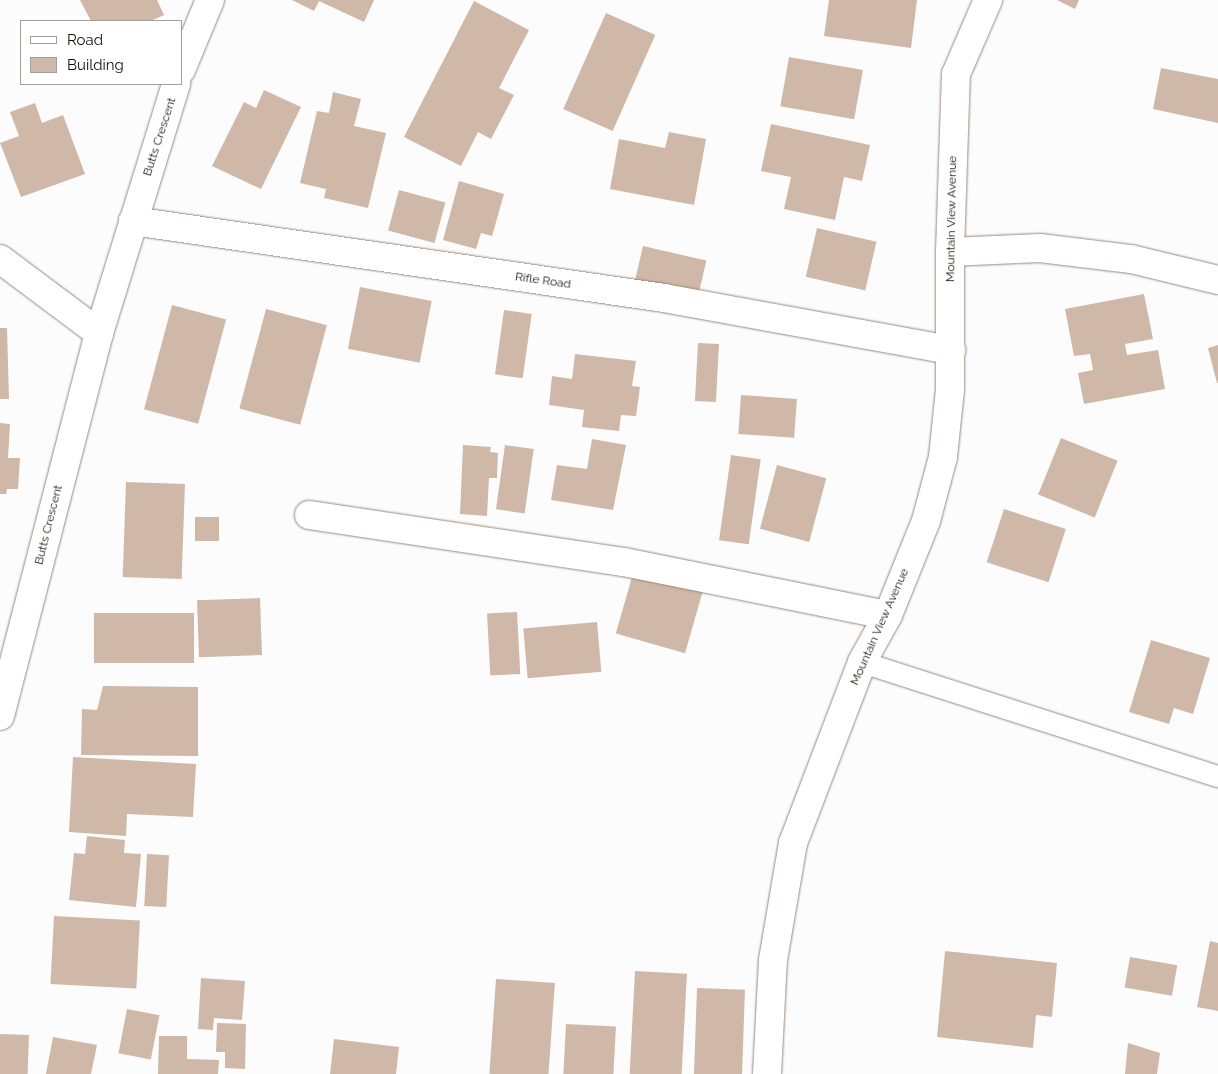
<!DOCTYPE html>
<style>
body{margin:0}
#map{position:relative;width:1218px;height:1074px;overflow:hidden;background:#fcfcfc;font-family:Raleway,sans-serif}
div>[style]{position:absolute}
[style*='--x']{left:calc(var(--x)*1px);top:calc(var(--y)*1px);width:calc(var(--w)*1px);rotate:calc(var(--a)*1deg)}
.building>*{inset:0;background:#cfb8a8;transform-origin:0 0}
.roads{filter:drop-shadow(0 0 1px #9c8778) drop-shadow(0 0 1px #9c8778)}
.lane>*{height:21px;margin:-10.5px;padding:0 10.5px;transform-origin:10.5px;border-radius:10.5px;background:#fff}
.street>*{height:28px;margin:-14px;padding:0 14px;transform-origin:14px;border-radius:14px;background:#fff}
.secondary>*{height:28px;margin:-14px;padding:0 14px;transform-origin:14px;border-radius:14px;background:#fff}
span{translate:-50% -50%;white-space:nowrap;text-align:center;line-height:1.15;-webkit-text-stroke:5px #fff;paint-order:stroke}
.street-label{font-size:12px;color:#17100a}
.legend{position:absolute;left:20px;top:20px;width:162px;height:65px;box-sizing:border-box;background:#fff;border:1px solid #a29f9d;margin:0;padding:6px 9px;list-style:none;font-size:15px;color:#17100a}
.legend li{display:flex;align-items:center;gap:10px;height:25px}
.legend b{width:25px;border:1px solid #a29f9d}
</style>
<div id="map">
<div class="building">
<i style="clip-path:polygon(80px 0,157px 0,164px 15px,151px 21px,91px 21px)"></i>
<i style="clip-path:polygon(292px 0,374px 0,364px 22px,319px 1px,314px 11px)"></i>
<i style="clip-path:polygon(829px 0,917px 0,911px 48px,824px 36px)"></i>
<i style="clip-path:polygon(1057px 0,1079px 0,1075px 9px)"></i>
<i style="clip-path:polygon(474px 1px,529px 30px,499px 88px,514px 95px,491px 139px,478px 132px,461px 166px,404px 137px)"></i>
<i style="left:606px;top:13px;width:54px;height:105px;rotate:24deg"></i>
<i style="left:789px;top:57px;width:75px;height:50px;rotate:10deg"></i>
<i style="clip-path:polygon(1161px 68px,1218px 79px,1218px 123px,1153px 109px)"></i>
<i style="clip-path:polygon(264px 90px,301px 107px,261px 189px,212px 166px,244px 102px,256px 108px)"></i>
<i style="clip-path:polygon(333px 92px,361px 99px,354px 126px,386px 133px,368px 208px,324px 198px,326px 189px,300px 183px,317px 111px,329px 113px)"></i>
<i style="clip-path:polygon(35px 103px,42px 123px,63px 115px,85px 174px,21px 197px,0 143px,19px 136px,10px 112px)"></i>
<i style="clip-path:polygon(771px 124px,870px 145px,862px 181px,844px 177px,835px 220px,784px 209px,791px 177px,761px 171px)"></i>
<i style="clip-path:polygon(669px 132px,706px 139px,694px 205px,610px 189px,619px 139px,665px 148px)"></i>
<i style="clip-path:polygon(459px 181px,504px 194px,492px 236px,481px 233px,476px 249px,443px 240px)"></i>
<i style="left:399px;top:190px;width:48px;height:42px;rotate:15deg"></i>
<i style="left:817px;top:228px;width:61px;height:50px;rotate:13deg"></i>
<i style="left:643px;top:246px;width:65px;height:36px;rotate:13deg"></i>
<i style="left:360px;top:287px;width:73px;height:63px;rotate:11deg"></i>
<i style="clip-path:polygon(1144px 294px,1153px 339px,1125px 344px,1127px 355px,1158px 350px,1165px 389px,1084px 404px,1078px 373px,1093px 370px,1090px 354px,1074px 356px,1065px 309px)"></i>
<i style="left:172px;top:305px;width:56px;height:108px;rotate:15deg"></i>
<i style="left:266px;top:309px;width:63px;height:103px;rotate:15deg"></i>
<i style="left:504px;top:310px;width:28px;height:65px;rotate:8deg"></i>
<i style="clip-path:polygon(0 328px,7px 328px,9px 399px,0 399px)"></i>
<i style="left:698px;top:343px;width:21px;height:58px;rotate:3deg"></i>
<i style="clip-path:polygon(1218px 345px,1218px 383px,1217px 383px,1208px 348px)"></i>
<i style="clip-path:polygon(575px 354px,636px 361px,632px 386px,640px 387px,636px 416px,621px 415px,619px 431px,582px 427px,584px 410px,549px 405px,552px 376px,572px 379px)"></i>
<i style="left:741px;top:395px;width:56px;height:39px;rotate:4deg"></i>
<i style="clip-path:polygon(0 423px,10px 424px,8px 458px,20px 458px,18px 489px,7px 489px,6px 494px,0 494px)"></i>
<i style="left:1061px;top:438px;width:61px;height:61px;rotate:22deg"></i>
<i style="clip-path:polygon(592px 439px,626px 445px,613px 510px,551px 500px,557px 465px,587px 469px)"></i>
<i style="clip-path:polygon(463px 445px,491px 447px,490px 452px,498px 453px,497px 478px,489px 478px,487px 516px,460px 514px)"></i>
<i style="left:505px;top:445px;width:29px;height:65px;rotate:8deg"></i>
<i style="left:731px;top:455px;width:30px;height:86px;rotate:8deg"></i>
<i style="left:777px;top:465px;width:51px;height:66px;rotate:15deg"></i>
<i style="left:126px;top:482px;width:59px;height:95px;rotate:2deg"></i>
<i style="left:1004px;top:509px;width:65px;height:56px;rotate:18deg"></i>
<i style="left:195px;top:517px;width:24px;height:24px"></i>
<i style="left:634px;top:570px;width:72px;height:66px;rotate:16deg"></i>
<i style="left:260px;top:598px;width:57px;height:63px;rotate:88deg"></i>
<i style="left:517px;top:612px;width:62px;height:30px;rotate:87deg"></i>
<i style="left:194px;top:613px;width:50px;height:100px;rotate:90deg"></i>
<i style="left:597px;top:622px;width:50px;height:74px;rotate:85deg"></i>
<i style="clip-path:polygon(1151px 640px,1210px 658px,1193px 714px,1174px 708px,1169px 724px,1129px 712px)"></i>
<i style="clip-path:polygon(103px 686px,198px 687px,198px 756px,81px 755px,82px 709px,97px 710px)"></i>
<i style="clip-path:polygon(73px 757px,196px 764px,193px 817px,127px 814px,126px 836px,69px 832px)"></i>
<i style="clip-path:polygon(87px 836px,125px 840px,124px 853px,141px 854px,136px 907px,69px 900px,74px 853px,85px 854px)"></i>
<i style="left:147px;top:854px;width:22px;height:52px;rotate:3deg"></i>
<i style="left:54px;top:916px;width:86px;height:68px;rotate:3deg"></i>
<i style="clip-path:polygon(1210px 941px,1218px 943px,1218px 1011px,1197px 1007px)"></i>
<i style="clip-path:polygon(945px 951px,1057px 963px,1052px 1017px,1036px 1015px,1033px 1048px,937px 1037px)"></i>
<i style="left:1130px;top:957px;width:48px;height:31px;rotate:10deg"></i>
<i style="left:635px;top:971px;width:52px;height:103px;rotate:3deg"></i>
<i style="clip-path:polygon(201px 978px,245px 981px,242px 1020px,214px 1018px,213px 1030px,198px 1029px)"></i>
<i style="left:496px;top:979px;width:59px;height:95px;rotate:4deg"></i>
<i style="left:697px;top:988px;width:48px;height:86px;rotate:2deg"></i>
<i style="left:127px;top:1009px;width:33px;height:45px;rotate:11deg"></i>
<i style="clip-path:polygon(217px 1023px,246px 1024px,245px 1069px,225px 1068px,225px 1052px,216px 1052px)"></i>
<i style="left:566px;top:1024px;width:50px;height:50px;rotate:3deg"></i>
<i style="left:0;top:1034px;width:29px;height:40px;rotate:2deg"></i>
<i style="clip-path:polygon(159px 1036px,187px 1036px,187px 1059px,219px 1060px,218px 1074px,158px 1074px)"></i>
<i style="clip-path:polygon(53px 1037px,97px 1045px,91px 1074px,46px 1074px)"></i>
<i style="clip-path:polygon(334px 1039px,399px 1047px,396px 1074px,330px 1074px)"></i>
<i style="clip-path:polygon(1128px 1043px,1160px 1053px,1157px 1074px,1125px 1074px)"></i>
</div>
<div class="roads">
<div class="lane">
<i style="--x:862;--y:662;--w:374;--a:17.8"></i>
</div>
<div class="street">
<i style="--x:181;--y:70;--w:76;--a:-67.5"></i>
<i style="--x:133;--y:221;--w:537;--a:8.25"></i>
<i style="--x:664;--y:298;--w:292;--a:10.3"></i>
<i style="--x:950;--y:252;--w:90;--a:-2.5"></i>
<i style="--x:1040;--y:248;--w:92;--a:6.9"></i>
<i style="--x:1131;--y:259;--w:89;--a:13.6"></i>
<i style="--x:0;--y:259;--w:124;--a:36.8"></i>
<i style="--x:309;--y:515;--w:318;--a:8.5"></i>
<i style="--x:624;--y:562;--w:269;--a:11.4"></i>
<i style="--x:0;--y:716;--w:396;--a:-75.5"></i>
<i style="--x:99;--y:333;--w:261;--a:-72.8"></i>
</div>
<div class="secondary">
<i style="--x:767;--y:1074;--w:114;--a:-87"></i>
<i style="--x:773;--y:960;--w:119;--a:-80.3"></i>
<i style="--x:793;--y:843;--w:194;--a:-69.1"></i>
<i style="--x:862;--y:662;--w:54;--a:-61"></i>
<i style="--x:888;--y:615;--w:101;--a:-68"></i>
<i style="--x:926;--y:521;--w:66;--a:-75.1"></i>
<i style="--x:943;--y:457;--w:68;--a:-84.1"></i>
<i style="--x:950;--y:389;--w:137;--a:-90"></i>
<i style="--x:950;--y:252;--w:178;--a:-88.1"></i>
<i style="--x:956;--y:74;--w:81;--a:-66.6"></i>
</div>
</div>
<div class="street-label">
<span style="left:160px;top:137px;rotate:-72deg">Butts Crescent</span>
<span style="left:952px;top:219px;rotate:-89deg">Mountain View Avenue</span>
<span style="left:543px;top:281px;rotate:8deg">Rifle Road</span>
<span style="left:49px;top:525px;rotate:-76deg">Butts Crescent</span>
<span style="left:880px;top:627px;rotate:-66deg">Mountain View Avenue</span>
</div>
<ul class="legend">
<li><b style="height:6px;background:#fff"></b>Road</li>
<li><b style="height:14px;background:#cfb8a8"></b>Building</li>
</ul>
</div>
